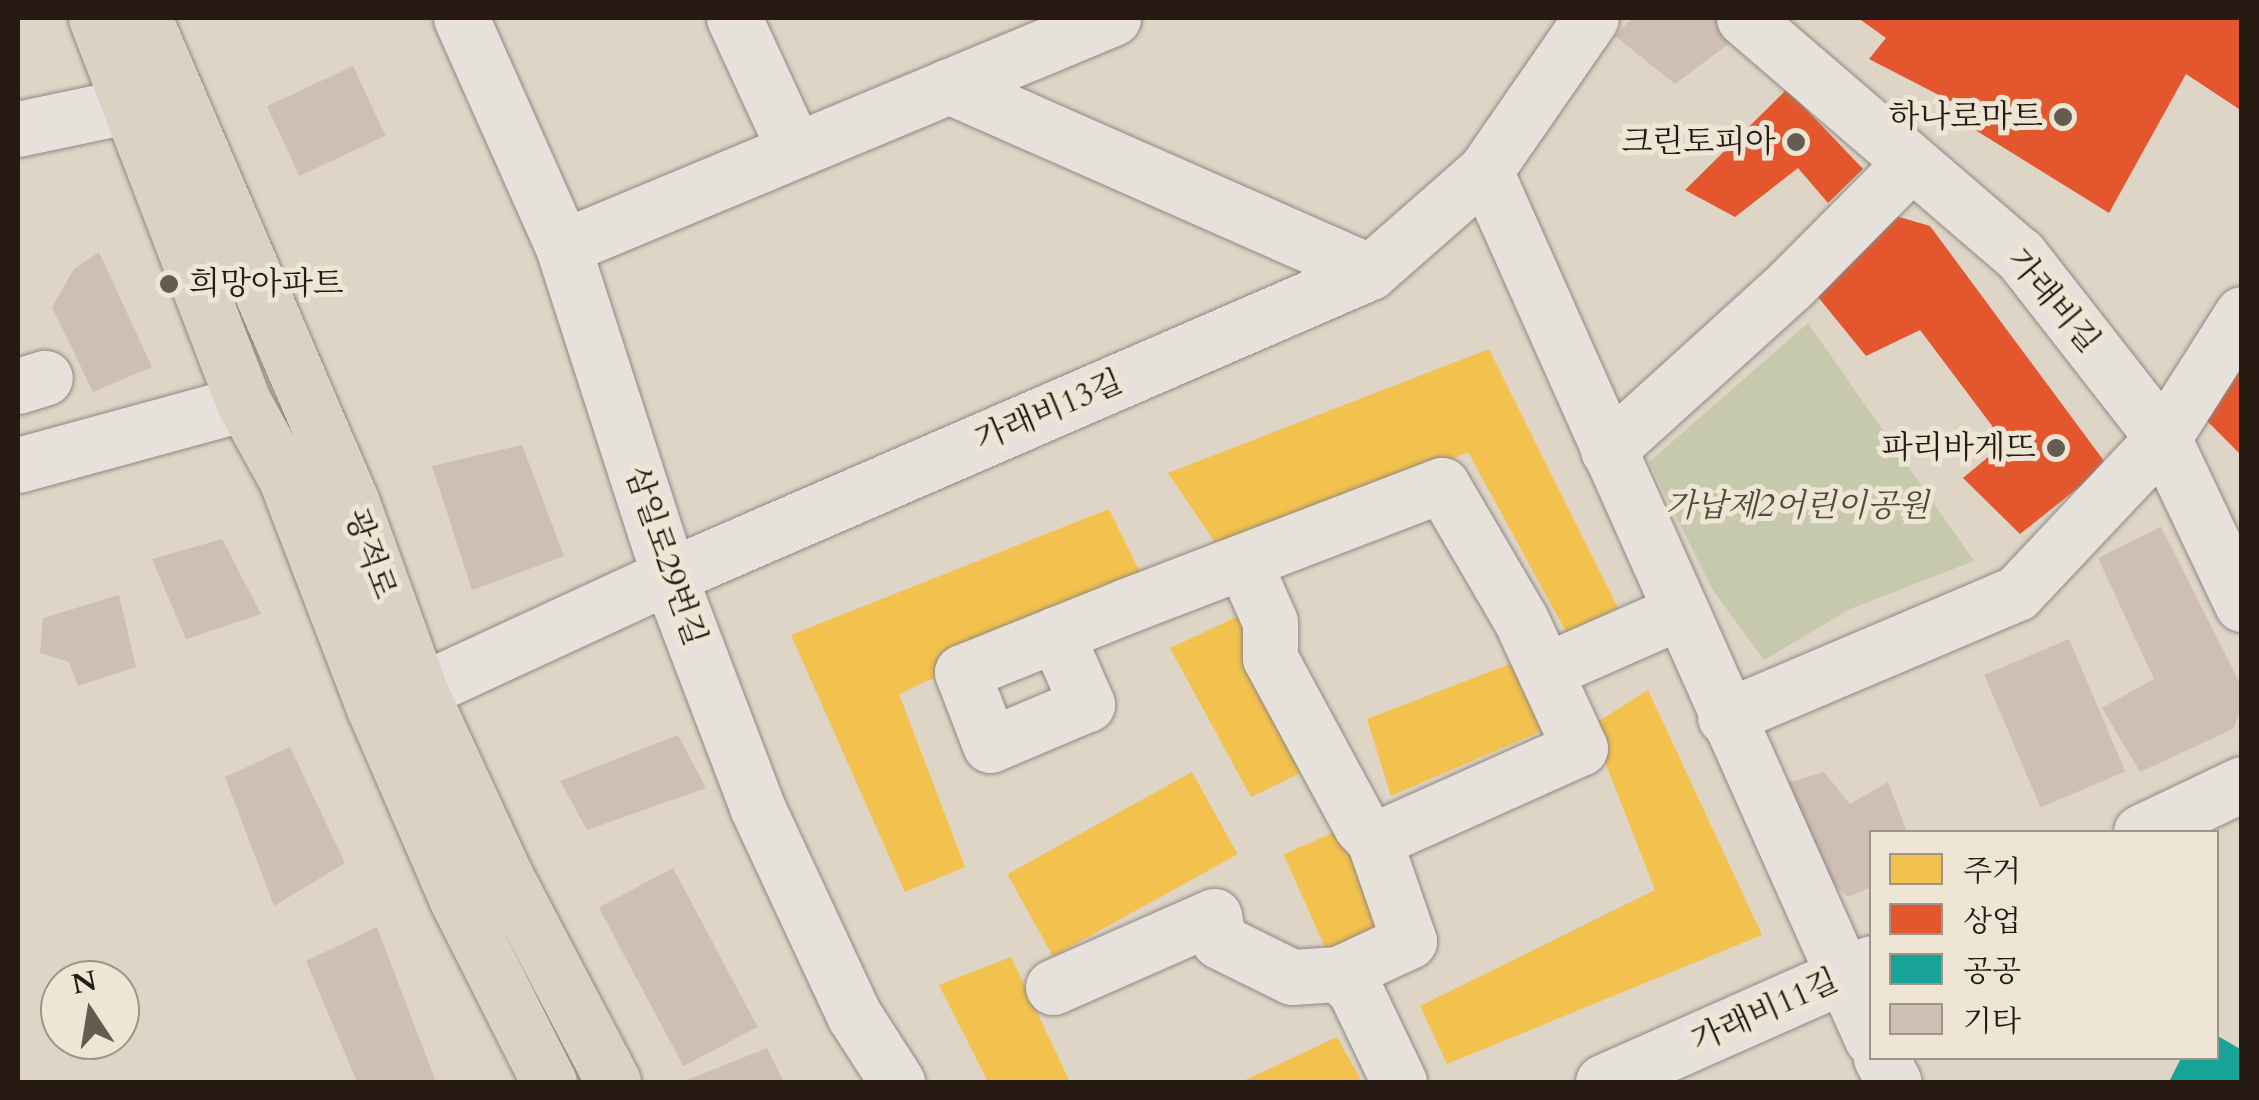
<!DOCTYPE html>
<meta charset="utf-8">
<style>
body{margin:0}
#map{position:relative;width:2259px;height:1100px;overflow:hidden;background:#ded5c7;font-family:Cardo,"Noto Serif KR",serif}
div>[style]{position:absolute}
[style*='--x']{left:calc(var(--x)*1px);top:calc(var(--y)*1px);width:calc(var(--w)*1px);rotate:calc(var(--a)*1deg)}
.green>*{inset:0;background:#c6c9ab}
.homes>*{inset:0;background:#f2c14e;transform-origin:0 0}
.shops>*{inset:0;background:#e4572e}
.public>*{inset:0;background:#17a398}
.building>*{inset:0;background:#cebeb4;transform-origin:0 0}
.roads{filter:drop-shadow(0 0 2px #8f8880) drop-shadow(0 0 2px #8f8880)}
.minor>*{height:55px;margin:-27.5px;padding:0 27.5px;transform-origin:27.5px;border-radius:27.5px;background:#e6e1da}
.major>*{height:55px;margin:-27.5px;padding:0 27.5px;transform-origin:27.5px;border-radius:27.5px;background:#dad2c5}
.dots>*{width:28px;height:28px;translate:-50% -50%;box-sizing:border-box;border:5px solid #efe5d5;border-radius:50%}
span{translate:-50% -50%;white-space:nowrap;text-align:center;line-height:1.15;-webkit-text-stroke:10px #efe5d5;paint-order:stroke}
.poi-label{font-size:32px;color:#261a12}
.right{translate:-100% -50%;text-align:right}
.left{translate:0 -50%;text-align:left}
.street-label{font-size:32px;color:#261a12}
.park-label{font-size:32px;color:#504c39;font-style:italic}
.frame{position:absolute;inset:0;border:20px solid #261a12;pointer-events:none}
.legend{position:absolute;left:1869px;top:830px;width:350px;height:230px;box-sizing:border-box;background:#efe5d5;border:2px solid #9f9487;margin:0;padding:12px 18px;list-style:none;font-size:30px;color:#261a12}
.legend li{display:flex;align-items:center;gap:20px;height:50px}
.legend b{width:50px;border:2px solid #9f9487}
.north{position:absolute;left:40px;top:960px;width:100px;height:100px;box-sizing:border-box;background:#efe5d5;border:2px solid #9f9487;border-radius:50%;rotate:348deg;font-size:28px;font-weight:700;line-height:40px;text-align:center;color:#261a12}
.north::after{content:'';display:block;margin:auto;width:35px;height:45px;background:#665b51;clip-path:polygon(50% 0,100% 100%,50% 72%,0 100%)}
</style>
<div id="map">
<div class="green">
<i style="clip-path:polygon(1808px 323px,1974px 561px,1850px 609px,1764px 660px,1712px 589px,1649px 462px)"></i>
</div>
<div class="homes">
<i style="clip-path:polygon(1489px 349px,1618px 608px,1566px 632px,1468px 452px,1225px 557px,1168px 473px)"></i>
<i style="clip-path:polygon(1109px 509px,1144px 580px,899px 694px,965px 867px,905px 892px,791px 635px)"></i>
<i style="clip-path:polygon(1243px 614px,1308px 769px,1251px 797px,1170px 648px)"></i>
<i style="clip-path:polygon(1515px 662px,1553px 726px,1391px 796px,1367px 719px)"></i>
<i style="clip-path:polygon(1648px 690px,1762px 935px,1447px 1064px,1420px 1006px,1655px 890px,1591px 726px)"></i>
<i style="left:1192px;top:772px;width:94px;height:211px;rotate:61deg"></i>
<i style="left:1343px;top:828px;width:114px;height:65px;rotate:66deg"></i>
<i style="clip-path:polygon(1011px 957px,1070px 1082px,988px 1082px,939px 985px)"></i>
<i style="clip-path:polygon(1337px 1037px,1362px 1082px,1241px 1082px)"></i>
</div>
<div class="shops">
<i style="clip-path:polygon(1858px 18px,2242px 18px,2242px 111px,2186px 74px,2109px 213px,1964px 123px,1962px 107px,1869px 59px,1886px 38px)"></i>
<i style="clip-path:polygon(1787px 89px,1863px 169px,1828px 203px,1798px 168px,1735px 217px,1685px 190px)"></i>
<i style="clip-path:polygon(1896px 216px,1930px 226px,2107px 465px,2020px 534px,1963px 478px,2005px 443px,1920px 330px,1866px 356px,1818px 297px)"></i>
<i style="clip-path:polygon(2242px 349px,2242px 451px,2239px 453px,2199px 413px)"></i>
</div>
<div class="public">
<i style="clip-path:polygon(2216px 1035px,2242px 1050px,2242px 1082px,2169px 1082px,2181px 1058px,2216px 1058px)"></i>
</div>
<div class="building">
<i style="clip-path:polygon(1632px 18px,1716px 18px,1738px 37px,1675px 84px,1615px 36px)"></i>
<i style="left:353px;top:66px;width:77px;height:95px;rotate:65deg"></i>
<i style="clip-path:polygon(99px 252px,152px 367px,93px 392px,52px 307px,74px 269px)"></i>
<i style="clip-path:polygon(522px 445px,564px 556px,472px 590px,432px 466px)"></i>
<i style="clip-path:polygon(2161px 527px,2242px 687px,2242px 707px,2233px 729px,2140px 772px,2102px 708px,2154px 679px,2098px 558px)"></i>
<i style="clip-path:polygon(222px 539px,261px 614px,186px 639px,152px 559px)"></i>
<i style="clip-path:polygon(119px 595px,136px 667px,78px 686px,69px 662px,40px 653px,43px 618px)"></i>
<i style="left:2069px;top:639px;width:144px;height:92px;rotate:67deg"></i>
<i style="clip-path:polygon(678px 735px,706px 788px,587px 830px,560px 781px)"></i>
<i style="clip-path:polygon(290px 747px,345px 863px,274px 906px,225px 777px)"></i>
<i style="clip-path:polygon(1824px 772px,1850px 804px,1888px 782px,1907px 832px,1872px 832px,1872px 887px,1848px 897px,1831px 882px,1777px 786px)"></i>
<i style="left:673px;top:868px;width:180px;height:84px;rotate:62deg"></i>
<i style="clip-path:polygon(377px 927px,436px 1082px,357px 1082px,306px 961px)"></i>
<i style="clip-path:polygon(767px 1048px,784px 1082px,682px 1082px)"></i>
</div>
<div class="roads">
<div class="minor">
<i style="--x:461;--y:18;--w:251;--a:66"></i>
<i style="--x:563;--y:247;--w:346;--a:72.1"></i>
<i style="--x:669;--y:576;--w:247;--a:69.1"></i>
<i style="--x:757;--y:807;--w:230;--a:65"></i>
<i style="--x:854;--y:1015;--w:80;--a:57.3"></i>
<i style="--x:734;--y:18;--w:145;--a:65.2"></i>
<i style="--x:1744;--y:18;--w:364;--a:40.7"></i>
<i style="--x:2020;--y:255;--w:232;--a:52"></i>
<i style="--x:2163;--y:438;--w:184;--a:64.6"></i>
<i style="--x:949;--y:86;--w:460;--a:23.8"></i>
<i style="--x:18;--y:129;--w:116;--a:-11.9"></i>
<i style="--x:1485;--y:171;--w:950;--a:65.97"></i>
<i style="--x:563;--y:247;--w:596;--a:-22.61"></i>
<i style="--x:18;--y:386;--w:28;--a:-17"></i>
<i style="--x:1608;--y:450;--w:244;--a:-42.2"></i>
<i style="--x:1789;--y:286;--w:172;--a:-45.2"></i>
<i style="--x:18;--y:465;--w:234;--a:-15.3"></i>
<i style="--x:1244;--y:563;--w:64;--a:66.2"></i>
<i style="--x:1270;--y:622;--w:36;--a:90"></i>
<i style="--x:1270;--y:658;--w:191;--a:61.6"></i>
<i style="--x:1361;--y:826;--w:19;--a:47"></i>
<i style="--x:1374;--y:840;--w:107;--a:70.9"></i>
<i style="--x:1409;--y:941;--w:78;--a:155.1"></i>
<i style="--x:1338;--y:974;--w:23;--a:43"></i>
<i style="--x:1355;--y:990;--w:102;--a:64.4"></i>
<i style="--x:1056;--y:634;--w:77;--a:66.1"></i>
<i style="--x:1087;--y:704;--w:105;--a:157.1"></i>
<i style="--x:990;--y:745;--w:78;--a:-111"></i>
<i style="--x:962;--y:672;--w:177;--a:-21.9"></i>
<i style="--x:1126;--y:606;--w:338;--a:-21"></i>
<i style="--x:1442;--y:485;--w:156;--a:59.7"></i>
<i style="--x:1521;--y:620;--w:141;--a:65.3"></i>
<i style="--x:1580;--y:748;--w:226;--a:155.9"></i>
<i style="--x:1545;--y:671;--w:146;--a:-23.8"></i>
<i style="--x:420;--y:691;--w:274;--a:-24.8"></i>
<i style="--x:669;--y:576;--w:764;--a:-23.44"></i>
<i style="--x:1370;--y:272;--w:153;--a:-41.3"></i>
<i style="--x:1485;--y:171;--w:186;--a:-55.3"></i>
<i style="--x:1725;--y:717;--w:317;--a:-23"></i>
<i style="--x:2017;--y:593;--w:213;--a:-46.7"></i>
<i style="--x:2163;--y:438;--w:147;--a:-57.5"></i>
<i style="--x:2141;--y:832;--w:112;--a:-25.4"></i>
<i style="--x:1053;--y:987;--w:176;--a:-23.8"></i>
<i style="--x:1214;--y:916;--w:25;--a:79"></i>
<i style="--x:1219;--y:941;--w:81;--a:26.3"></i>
<i style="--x:1292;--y:977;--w:46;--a:-3.7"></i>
<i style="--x:1881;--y:1058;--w:27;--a:62"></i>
<i style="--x:1603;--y:1082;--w:294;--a:-23.9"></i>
</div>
<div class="major">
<i style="--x:96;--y:18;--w:412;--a:69"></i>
<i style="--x:244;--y:403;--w:87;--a:61.1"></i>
<i style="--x:286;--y:479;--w:245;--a:69"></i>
<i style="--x:374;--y:708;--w:209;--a:66.6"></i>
<i style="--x:457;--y:900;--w:204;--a:63.2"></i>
<i style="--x:144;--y:18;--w:528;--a:66.79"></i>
<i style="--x:352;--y:503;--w:200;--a:70.1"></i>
<i style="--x:420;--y:691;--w:203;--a:65.2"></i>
<i style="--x:505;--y:875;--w:233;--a:62.4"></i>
</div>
</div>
<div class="dots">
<i style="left:2063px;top:117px;background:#665b51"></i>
<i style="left:1796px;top:142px;background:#665b51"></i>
<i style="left:169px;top:284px;background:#665b51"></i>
<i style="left:2056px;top:448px;background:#665b51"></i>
</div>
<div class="poi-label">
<span class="right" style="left:2043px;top:117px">하나로마트</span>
<span class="right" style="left:1776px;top:142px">크린토피아</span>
<span class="left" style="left:189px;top:284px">희망아파트</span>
<span class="right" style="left:2036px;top:448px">파리바게뜨</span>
</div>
<div class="street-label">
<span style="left:2053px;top:301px;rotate:50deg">가래비길</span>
<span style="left:1049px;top:411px;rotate:-23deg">가래비13길</span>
<span style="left:370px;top:554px;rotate:70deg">광적로</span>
<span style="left:665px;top:556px;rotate:71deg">삼일로29번길</span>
<span style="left:1765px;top:1011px;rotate:-24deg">가래비11길</span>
</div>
<div class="park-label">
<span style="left:1797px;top:506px">가납제2어린이공원</span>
</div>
<div class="frame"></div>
<ul class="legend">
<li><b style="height:28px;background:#f2c14e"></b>주거</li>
<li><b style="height:28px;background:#e4572e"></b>상업</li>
<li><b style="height:28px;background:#17a398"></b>공공</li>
<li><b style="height:28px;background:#cebeb4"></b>기타</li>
</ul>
<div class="north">N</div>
</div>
